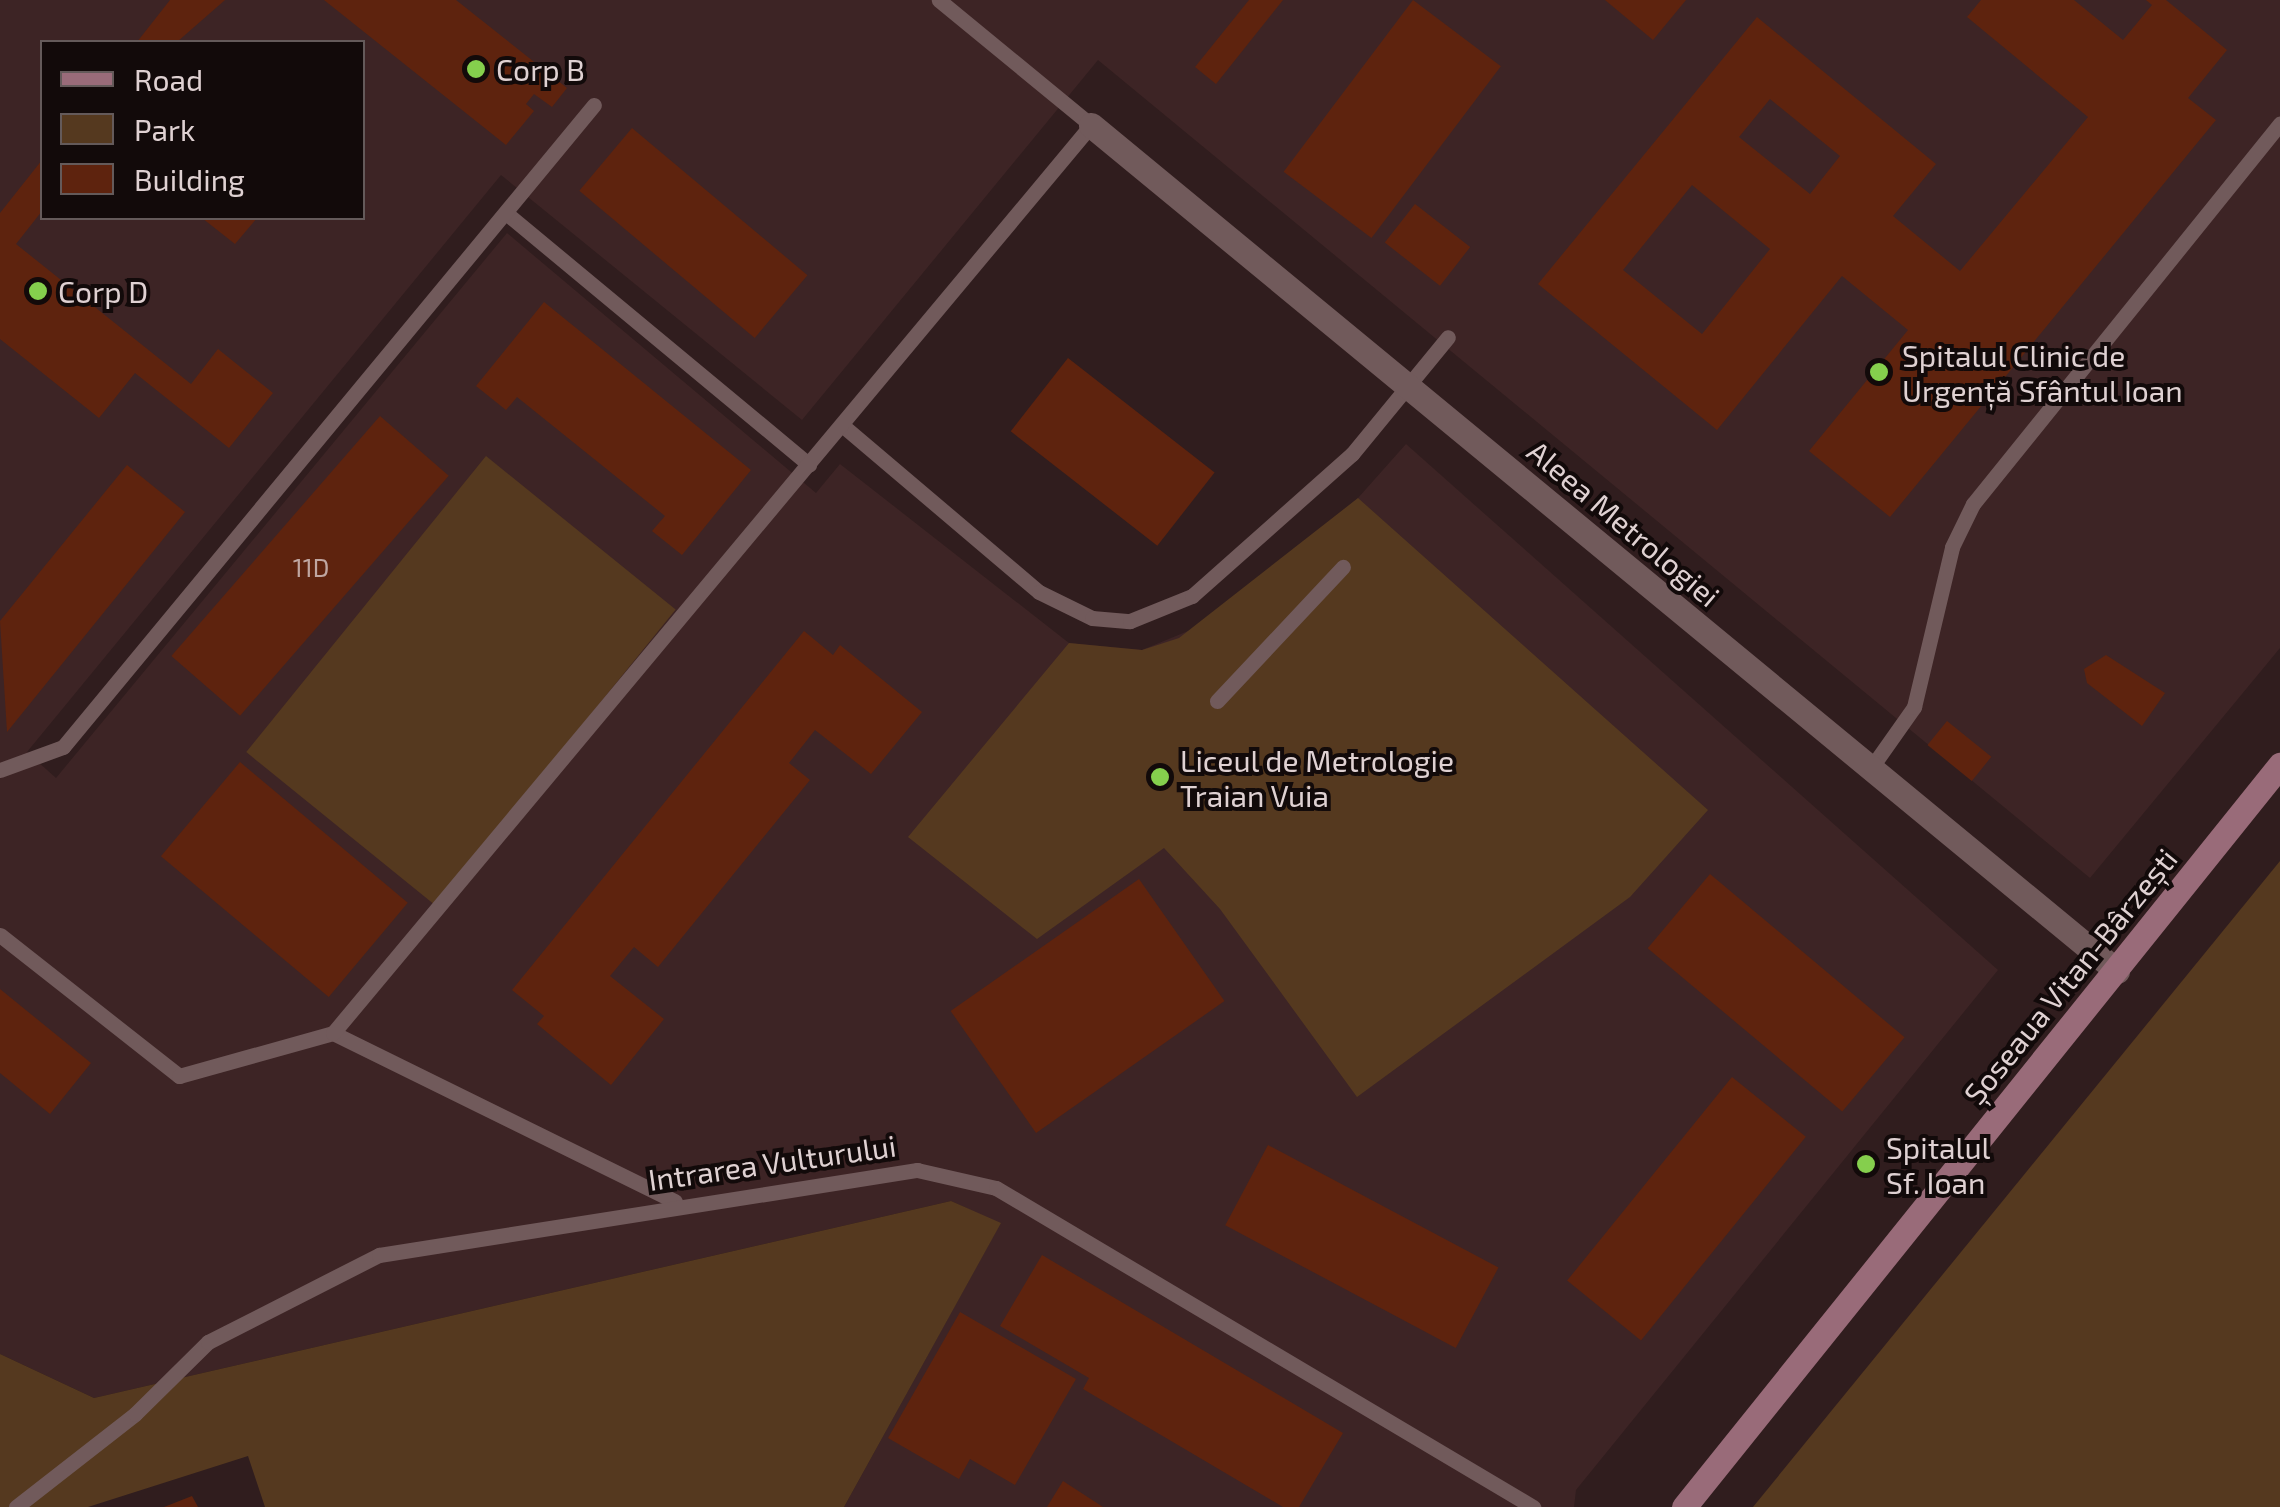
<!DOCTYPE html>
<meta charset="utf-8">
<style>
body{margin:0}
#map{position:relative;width:2280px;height:1507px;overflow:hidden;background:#301d1e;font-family:"Exo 2",sans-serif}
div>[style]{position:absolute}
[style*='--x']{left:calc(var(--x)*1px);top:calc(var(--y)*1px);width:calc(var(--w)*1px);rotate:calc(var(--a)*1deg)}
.built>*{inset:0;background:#3d2425}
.green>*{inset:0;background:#55391f;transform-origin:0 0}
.building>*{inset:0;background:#5e230e;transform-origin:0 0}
.service>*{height:15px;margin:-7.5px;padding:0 7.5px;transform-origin:7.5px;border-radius:7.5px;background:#715a5b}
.minor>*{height:25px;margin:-12.5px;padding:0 12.5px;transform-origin:12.5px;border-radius:12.5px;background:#715a5b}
.secondary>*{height:25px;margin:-12.5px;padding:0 12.5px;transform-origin:12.5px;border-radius:12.5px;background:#996b79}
.dots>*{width:28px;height:28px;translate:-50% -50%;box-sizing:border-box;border:5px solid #120a0a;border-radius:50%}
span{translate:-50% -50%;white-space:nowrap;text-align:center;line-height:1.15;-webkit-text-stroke:8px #120a0a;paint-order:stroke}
.number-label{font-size:25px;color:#bfa6a1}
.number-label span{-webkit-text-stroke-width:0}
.poi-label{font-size:30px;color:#dfd1d2}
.left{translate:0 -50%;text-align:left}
.street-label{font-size:30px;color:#dfd1d2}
.legend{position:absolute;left:40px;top:40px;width:325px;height:180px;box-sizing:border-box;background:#120a0a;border:2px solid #645a5a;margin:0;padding:12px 18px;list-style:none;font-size:30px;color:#dfd1d2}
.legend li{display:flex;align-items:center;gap:20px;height:50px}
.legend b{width:50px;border:2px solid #645a5a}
</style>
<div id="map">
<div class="built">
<i style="clip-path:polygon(evenodd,0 0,2280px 0,2280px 648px,2090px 878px,1098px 60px,802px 420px,501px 175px,27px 752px,56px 778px,507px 233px,816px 493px,840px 464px,1069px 643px,1142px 650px,1205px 624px,1358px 498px,1406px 444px,1998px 970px,1576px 1490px,1574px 1507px,844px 1507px,1000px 1224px,951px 1201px,94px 1398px,0 1354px,0 0,42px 42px,362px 42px,362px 218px,42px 218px,42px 42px)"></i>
</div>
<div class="green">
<i style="left:486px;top:456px;width:244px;height:381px;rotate:39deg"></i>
<i style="clip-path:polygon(1358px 498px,1708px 810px,1630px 897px,1357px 1097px,1220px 909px,1164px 848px,1037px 939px,908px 837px,1069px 643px,1142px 650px,1179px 638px)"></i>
<i style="clip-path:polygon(2280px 861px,2280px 1507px,1753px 1507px)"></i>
<i style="clip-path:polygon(951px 1201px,1001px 1223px,844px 1507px,265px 1507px,248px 1456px,88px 1507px,0 1507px,0 1354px,94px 1398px)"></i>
</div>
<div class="building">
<i style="clip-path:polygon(170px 0,225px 0,177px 42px,137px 42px)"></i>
<i style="clip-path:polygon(324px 0,456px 0,567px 88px,552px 107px,534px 94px,526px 104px,534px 111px,506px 145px)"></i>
<i style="clip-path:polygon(1249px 0,1283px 0,1216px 84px,1195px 67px)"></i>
<i style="left:1413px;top:0;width:110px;height:215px;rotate:37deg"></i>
<i style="clip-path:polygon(1605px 0,1686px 0,1653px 40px)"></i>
<i style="clip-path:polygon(evenodd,1981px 0,2074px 0,2123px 40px,2152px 5px,2146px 0,2166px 0,2227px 50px,2188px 98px,2216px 120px,1890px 517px,1809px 451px,1908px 330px,1842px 276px,1717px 430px,1538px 284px,1757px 17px,1936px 164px,1893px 216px,1960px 271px,2088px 117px,1967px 17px,1981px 0,1770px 99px,1840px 156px,1810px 194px,1739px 137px,1770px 99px,1981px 0,1692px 185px,1770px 249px,1702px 334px,1623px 270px,1692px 185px)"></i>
<i style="left:632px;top:128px;width:229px;height:82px;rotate:40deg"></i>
<i style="clip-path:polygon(42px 160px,42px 211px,16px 244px,191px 384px,218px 349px,273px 393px,229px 448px,135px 373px,99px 418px,0 339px,0 213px)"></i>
<i style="left:1415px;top:204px;width:70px;height:49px;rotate:38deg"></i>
<i style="clip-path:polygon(202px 218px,257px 218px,235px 244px)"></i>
<i style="clip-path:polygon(544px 302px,751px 470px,682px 555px,652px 531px,665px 516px,517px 397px,506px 410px,476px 386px)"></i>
<i style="left:1068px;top:358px;width:186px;height:93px;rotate:38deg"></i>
<i style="left:380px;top:416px;width:91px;height:318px;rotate:41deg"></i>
<i style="clip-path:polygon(127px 465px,185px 512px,7px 732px,0 621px)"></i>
<i style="clip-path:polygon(804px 631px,833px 655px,840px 645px,922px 712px,871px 774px,815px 730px,789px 763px,810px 780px,658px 967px,634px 947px,610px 976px,664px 1019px,611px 1085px,537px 1024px,544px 1016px,512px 990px)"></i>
<i style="clip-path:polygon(2106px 655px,2165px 693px,2142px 726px,2087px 683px,2084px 669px)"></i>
<i style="left:1947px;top:721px;width:57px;height:31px;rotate:39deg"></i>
<i style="left:240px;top:762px;width:219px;height:123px;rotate:40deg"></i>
<i style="left:1710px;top:874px;width:254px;height:97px;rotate:40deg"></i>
<i style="left:1139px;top:879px;width:149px;height:230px;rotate:55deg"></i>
<i style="clip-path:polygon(0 989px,91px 1063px,50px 1114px,0 1073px)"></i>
<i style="left:1732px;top:1077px;width:95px;height:262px;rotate:39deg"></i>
<i style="left:1268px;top:1145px;width:261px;height:91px;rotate:28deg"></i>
<i style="clip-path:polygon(1042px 1255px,1343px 1433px,1299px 1507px,1283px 1507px,1083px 1389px,1089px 1378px,1000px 1326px)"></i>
<i style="clip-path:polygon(960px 1312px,1076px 1379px,1015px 1485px,970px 1459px,959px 1479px,888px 1438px)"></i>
<i style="clip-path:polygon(1063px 1481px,1103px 1507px,1047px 1507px)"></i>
<i style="clip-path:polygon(192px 1496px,198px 1507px,164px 1507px)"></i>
</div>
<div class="service">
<i style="--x:506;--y:213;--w:394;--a:39.7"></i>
<i style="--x:842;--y:425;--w:258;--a:40.3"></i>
<i style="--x:1039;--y:592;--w:59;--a:26.1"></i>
<i style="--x:1092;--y:618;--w:38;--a:5"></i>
<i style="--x:1130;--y:621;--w:67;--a:-22"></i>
<i style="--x:1192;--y:596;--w:214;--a:-41.6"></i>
<i style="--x:1352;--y:454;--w:151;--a:-50.6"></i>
<i style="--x:1217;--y:701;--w:184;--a:-46.8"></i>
<i style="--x:1871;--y:768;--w:75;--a:-54.8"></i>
<i style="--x:1914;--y:707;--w:164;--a:-76.6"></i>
<i style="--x:1952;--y:547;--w:48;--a:-64"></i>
<i style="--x:1973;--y:504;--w:489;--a:-51.1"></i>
<i style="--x:0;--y:770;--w:67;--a:-20.1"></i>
<i style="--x:63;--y:747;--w:833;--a:-50.41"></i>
<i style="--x:0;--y:935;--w:228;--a:38.2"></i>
<i style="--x:179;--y:1076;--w:160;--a:-15.6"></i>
<i style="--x:333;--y:1033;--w:381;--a:26.2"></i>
<i style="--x:333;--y:1033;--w:1183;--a:-50.14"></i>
<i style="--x:1091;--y:125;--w:197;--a:-140.6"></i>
<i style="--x:16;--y:1507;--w:151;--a:-38"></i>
<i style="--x:135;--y:1414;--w:103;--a:-44.6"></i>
<i style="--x:208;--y:1342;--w:192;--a:-27"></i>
<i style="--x:379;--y:1255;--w:545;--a:-8.98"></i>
<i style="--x:917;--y:1170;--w:81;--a:12.8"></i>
<i style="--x:996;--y:1188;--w:625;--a:30.71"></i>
</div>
<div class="minor">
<i style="--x:1091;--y:125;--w:1330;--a:39.51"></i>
</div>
<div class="secondary">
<i style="--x:1684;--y:1507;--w:952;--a:-51.23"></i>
</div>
<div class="dots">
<i style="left:476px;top:69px;background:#85cf4d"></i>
<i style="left:38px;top:291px;background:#85cf4d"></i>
<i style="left:1879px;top:372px;background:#85cf4d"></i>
<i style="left:1160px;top:777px;background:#85cf4d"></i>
<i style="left:1866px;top:1164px;background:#85cf4d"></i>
</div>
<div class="number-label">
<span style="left:311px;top:567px">11D</span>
</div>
<div class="poi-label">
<span class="left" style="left:496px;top:69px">Corp B</span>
<span class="left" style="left:58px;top:291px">Corp D</span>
<span class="left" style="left:1902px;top:372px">Spitalul Clinic de<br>Urgență Sfântul Ioan</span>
<span class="left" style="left:1180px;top:777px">Liceul de Metrologie<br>Traian Vuia</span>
<span class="left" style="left:1886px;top:1164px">Spitalul<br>Sf. Ioan</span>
</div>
<div class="street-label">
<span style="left:1624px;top:523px;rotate:40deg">Aleea Metrologiei</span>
<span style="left:2070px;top:976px;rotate:-51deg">Șoseaua Vitan-Bârzești</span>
<span style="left:772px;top:1162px;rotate:-8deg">Intrarea Vulturului</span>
</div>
<ul class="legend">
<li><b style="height:12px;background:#996b79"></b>Road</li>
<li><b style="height:28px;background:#55391f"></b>Park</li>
<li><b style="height:28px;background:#5e230e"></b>Building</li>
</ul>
</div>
